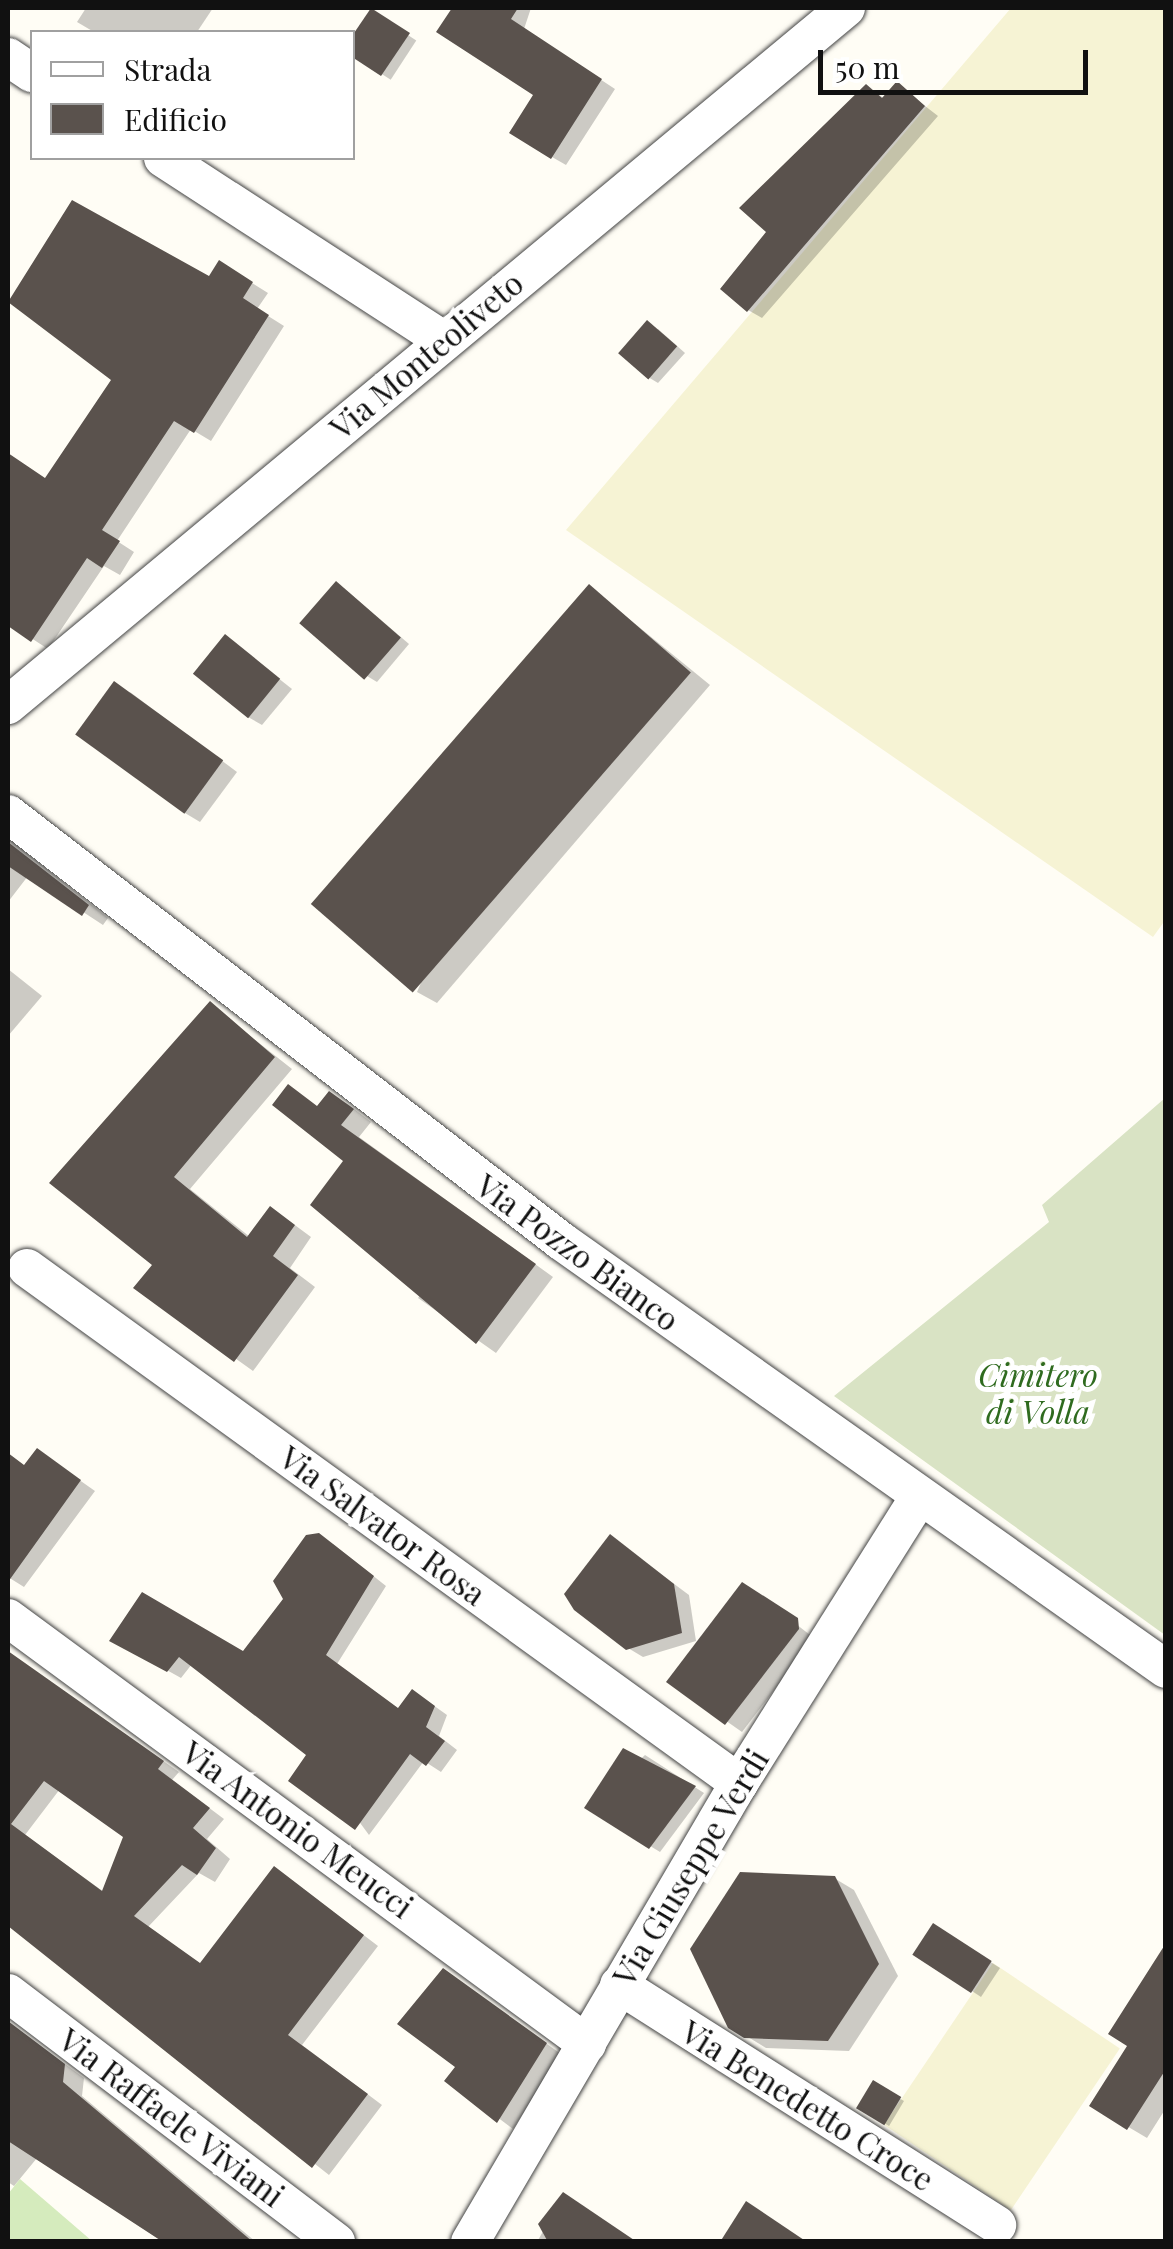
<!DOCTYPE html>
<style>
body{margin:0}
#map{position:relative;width:1173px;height:2249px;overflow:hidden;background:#fffdf5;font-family:"Playfair Display",serif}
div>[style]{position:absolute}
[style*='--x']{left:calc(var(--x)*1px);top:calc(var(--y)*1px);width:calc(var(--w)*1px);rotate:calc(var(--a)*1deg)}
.farmland>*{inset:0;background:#f6f3d4;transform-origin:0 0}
.green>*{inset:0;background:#d5ebbd}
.cemetery>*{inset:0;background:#d9e3c4}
.shadow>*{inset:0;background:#0003;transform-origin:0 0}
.building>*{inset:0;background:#5a524d;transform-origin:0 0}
.roads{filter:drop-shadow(0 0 2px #444) drop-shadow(0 0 2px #444)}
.minor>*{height:38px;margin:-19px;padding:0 19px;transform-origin:19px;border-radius:19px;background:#fff}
span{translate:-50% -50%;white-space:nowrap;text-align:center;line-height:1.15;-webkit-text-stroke:10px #fff;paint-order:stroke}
.street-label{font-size:32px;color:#111}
.park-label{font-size:32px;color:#2f6b1f;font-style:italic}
.frame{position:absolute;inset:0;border:10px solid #111;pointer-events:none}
.legend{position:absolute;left:30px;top:30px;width:325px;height:130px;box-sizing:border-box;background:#fff;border:2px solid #a0a0a0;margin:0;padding:12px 18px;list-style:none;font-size:30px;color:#111}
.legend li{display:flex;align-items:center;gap:20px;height:50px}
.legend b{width:50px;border:2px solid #a0a0a0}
.scale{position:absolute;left:818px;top:50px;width:270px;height:45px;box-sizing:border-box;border:5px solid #111;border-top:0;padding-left:12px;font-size:30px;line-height:35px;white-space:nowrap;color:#111;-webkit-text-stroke:8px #fff;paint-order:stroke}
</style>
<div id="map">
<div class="farmland">
<i style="clip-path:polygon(1011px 8px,1165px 8px,1166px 919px,1153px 937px,566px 530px)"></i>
<i style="left:993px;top:1963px;width:153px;height:195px;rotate:34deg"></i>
</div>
<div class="green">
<i style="clip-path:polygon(20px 2179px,92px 2241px,8px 2241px,8px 2194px)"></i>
</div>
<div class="cemetery">
<i style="clip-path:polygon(1165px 1098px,1165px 1635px,834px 1396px,1049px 1222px,1042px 1205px)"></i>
</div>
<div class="shadow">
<i style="clip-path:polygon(86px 8px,213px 8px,197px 32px,94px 32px,77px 22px)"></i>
<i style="clip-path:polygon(476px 8px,531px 8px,524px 29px,615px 89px,566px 165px,552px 157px,537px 94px,470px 18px)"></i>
<i style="left:371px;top:11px;width:54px;height:47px;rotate:33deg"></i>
<i style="clip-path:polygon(898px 85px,938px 116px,762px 318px,748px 310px,770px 232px,867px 87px,885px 99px)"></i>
<i style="clip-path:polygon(236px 273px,268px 293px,257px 309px,284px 326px,211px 441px,191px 429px,117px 541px,134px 552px,120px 575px,104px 566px,48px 649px,8px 623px,8px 538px,25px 513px,8px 502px,8px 454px,47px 480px,210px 280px)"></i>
<i style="clip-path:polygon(658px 329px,685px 353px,658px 383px,648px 377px)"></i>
<i style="clip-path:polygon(590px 587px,710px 685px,437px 1003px,417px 992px)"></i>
<i style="clip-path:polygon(346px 590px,409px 644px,377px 682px,367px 676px)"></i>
<i style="clip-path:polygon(226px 637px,292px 689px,262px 725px,248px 717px)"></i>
<i style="clip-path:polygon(130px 692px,237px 772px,200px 822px,185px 813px)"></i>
<i style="clip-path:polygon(8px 838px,108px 918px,103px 925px,28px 876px,8px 902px)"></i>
<i style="clip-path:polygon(8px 969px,42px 996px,8px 1036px)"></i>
<i style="clip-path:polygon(211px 1005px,292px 1069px,190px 1189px,250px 1237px,288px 1220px,311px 1237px,290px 1268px,315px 1287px,253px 1371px,137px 1288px,155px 1265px)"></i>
<i style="clip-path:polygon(288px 1087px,319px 1108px,330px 1094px,349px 1105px,371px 1122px,359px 1137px,553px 1277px,496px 1353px,418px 1298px,424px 1290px,347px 1160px)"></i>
<i style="clip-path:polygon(38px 1451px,95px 1491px,24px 1587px,8px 1577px,8px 1453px,26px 1467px)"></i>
<i style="clip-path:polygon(611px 1537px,689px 1595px,696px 1641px,643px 1657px,628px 1648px)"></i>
<i style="clip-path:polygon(333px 1544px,386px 1586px,337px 1664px,400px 1710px,426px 1700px,447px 1715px,439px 1736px,457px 1750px,441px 1772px,424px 1761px,369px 1835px,310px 1755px,192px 1664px,181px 1678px,113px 1640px,244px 1654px)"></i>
<i style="clip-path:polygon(757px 1594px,814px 1638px,742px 1732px,669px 1681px)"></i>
<i style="clip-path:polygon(evenodd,8px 1653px,179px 1772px,172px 1780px,224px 1819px,207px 1839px,230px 1859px,215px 1882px,199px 1873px,148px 1927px,202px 1965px,290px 1879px,378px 1946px,302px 2045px,382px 2105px,329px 2175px,8px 1922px,8px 1653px,60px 1789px,126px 1836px,104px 1892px,25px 1835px,60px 1789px)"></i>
<i style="clip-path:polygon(645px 1755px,704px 1793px,660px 1852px,588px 1808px)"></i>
<i style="clip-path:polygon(834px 1878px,854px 1890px,898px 1976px,849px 2051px,766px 2048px,730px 2026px)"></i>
<i style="clip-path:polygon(944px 1932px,1000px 1968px,981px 1997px,916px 1954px)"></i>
<i style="clip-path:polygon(1166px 1948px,1166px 2108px,1147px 2138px,1093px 2106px,1131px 2045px)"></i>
<i style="clip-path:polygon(444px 1971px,561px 2054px,513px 2129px,448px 2080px,458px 2067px)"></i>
<i style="clip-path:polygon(8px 2022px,84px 2078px,82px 2096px,256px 2242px,163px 2242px,37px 2158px,14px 2186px,8px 2182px)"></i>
<i style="left:874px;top:2083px;width:35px;height:29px;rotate:31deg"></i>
<i style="clip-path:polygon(563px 2196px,634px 2242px,537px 2242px)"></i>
</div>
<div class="building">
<i style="clip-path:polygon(371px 8px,410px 33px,381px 76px,352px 57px,352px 36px)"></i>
<i style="clip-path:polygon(452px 8px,518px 8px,511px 19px,602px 79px,551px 159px,509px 133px,533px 95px,436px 32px)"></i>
<i style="clip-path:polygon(897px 81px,925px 106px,747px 312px,720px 289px,766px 232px,739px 208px,866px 84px,882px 98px)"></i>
<i style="clip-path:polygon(72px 200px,209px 276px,219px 260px,253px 282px,243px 298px,269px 315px,194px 433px,174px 421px,102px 530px,120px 541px,102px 568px,87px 558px,31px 642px,8px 626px,8px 453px,45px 478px,111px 380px,8px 302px)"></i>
<i style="left:647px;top:320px;width:40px;height:44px;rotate:41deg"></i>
<i style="left:336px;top:581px;width:86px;height:56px;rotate:41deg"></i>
<i style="left:589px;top:584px;width:135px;height:424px;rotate:41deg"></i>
<i style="left:225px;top:634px;width:71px;height:51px;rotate:39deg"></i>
<i style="left:114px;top:681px;width:135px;height:66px;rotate:36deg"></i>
<i style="clip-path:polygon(8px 842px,89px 905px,82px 916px,8px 866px)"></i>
<i style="clip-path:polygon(210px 1001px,275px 1057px,174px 1177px,247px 1237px,270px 1206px,295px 1225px,273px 1256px,298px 1275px,234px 1362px,133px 1288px,152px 1265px,49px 1183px)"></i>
<i style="clip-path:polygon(288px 1084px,317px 1106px,329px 1091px,354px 1109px,341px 1125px,536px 1264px,476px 1344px,310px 1205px,343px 1161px,272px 1105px)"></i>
<i style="clip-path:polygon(37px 1448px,81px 1480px,8px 1582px,8px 1453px,24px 1465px)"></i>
<i style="clip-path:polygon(319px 1533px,374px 1576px,326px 1655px,398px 1708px,412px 1689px,435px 1706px,426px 1727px,445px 1741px,426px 1766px,410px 1754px,355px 1830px,288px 1781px,306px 1755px,179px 1657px,167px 1672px,109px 1641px,142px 1592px,243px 1651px,283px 1599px,273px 1581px,306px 1535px)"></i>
<i style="clip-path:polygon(610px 1534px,674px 1584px,682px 1633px,626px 1650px,574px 1610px,564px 1594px)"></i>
<i style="clip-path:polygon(742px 1582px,798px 1618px,799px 1629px,725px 1725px,666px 1682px)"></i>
<i style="clip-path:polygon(evenodd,8px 1651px,164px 1761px,158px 1769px,210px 1808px,193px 1828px,216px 1848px,197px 1875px,182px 1865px,134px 1916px,200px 1963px,274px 1866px,364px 1935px,288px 2035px,368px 2094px,312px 2168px,8px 1926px,8px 1651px,44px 1781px,123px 1837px,102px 1891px,11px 1824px,44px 1781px)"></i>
<i style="clip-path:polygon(623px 1748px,696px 1786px,649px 1849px,584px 1808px)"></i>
<i style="clip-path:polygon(740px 1872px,835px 1876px,879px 1964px,828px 2041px,744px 2038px,728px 2028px,690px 1949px)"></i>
<i style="left:933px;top:1923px;width:70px;height:38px;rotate:33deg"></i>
<i style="clip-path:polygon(1166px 1943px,1166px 2069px,1127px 2130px,1089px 2106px,1127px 2046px,1108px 2034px)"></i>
<i style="clip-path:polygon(443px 1968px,547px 2043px,497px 2123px,444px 2081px,455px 2067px,397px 2024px)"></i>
<i style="clip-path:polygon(8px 2021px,65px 2064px,63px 2082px,253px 2242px,163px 2242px,8px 2141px)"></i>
<i style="left:873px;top:2080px;width:33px;height:33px;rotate:31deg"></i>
<i style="clip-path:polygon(563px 2192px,637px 2242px,548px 2242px,538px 2224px)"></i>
<i style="clip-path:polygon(746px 2201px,807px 2242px,720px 2242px)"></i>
</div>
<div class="roads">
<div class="minor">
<i style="--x:8;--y:57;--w:29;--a:34"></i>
<i style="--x:163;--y:158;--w:334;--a:33"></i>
<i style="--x:8;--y:705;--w:1090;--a:-39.75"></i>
<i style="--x:8;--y:814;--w:699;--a:37.67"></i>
<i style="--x:561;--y:1241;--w:741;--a:35.28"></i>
<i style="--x:27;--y:1268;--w:879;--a:35.88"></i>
<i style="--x:8;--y:1618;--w:719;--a:36.34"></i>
<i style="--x:619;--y:1985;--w:448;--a:32.4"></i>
<i style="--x:8;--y:1993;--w:412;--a:37.2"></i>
<i style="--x:470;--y:2242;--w:532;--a:-59.63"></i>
<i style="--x:739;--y:1783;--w:338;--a:-57.8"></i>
</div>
</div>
<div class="street-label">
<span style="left:426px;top:355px;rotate:-40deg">Via Monteoliveto</span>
<span style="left:578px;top:1252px;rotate:36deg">Via Pozzo Bianco</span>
<span style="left:383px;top:1525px;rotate:36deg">Via Salvator Rosa</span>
<span style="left:298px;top:1829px;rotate:36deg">Via Antonio Meucci</span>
<span style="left:690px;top:1867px;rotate:-59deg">Via Giuseppe Verdi</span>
<span style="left:808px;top:2105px;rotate:32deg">Via Benedetto Croce</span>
<span style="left:172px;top:2117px;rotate:37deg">Via Raffaele Viviani</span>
</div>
<div class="park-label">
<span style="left:1038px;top:1393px">Cimitero<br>di Volla</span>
</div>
<div class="frame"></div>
<ul class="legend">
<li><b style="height:12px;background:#fff"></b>Strada</li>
<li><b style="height:28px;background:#5a524d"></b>Edificio</li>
</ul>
<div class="scale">50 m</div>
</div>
